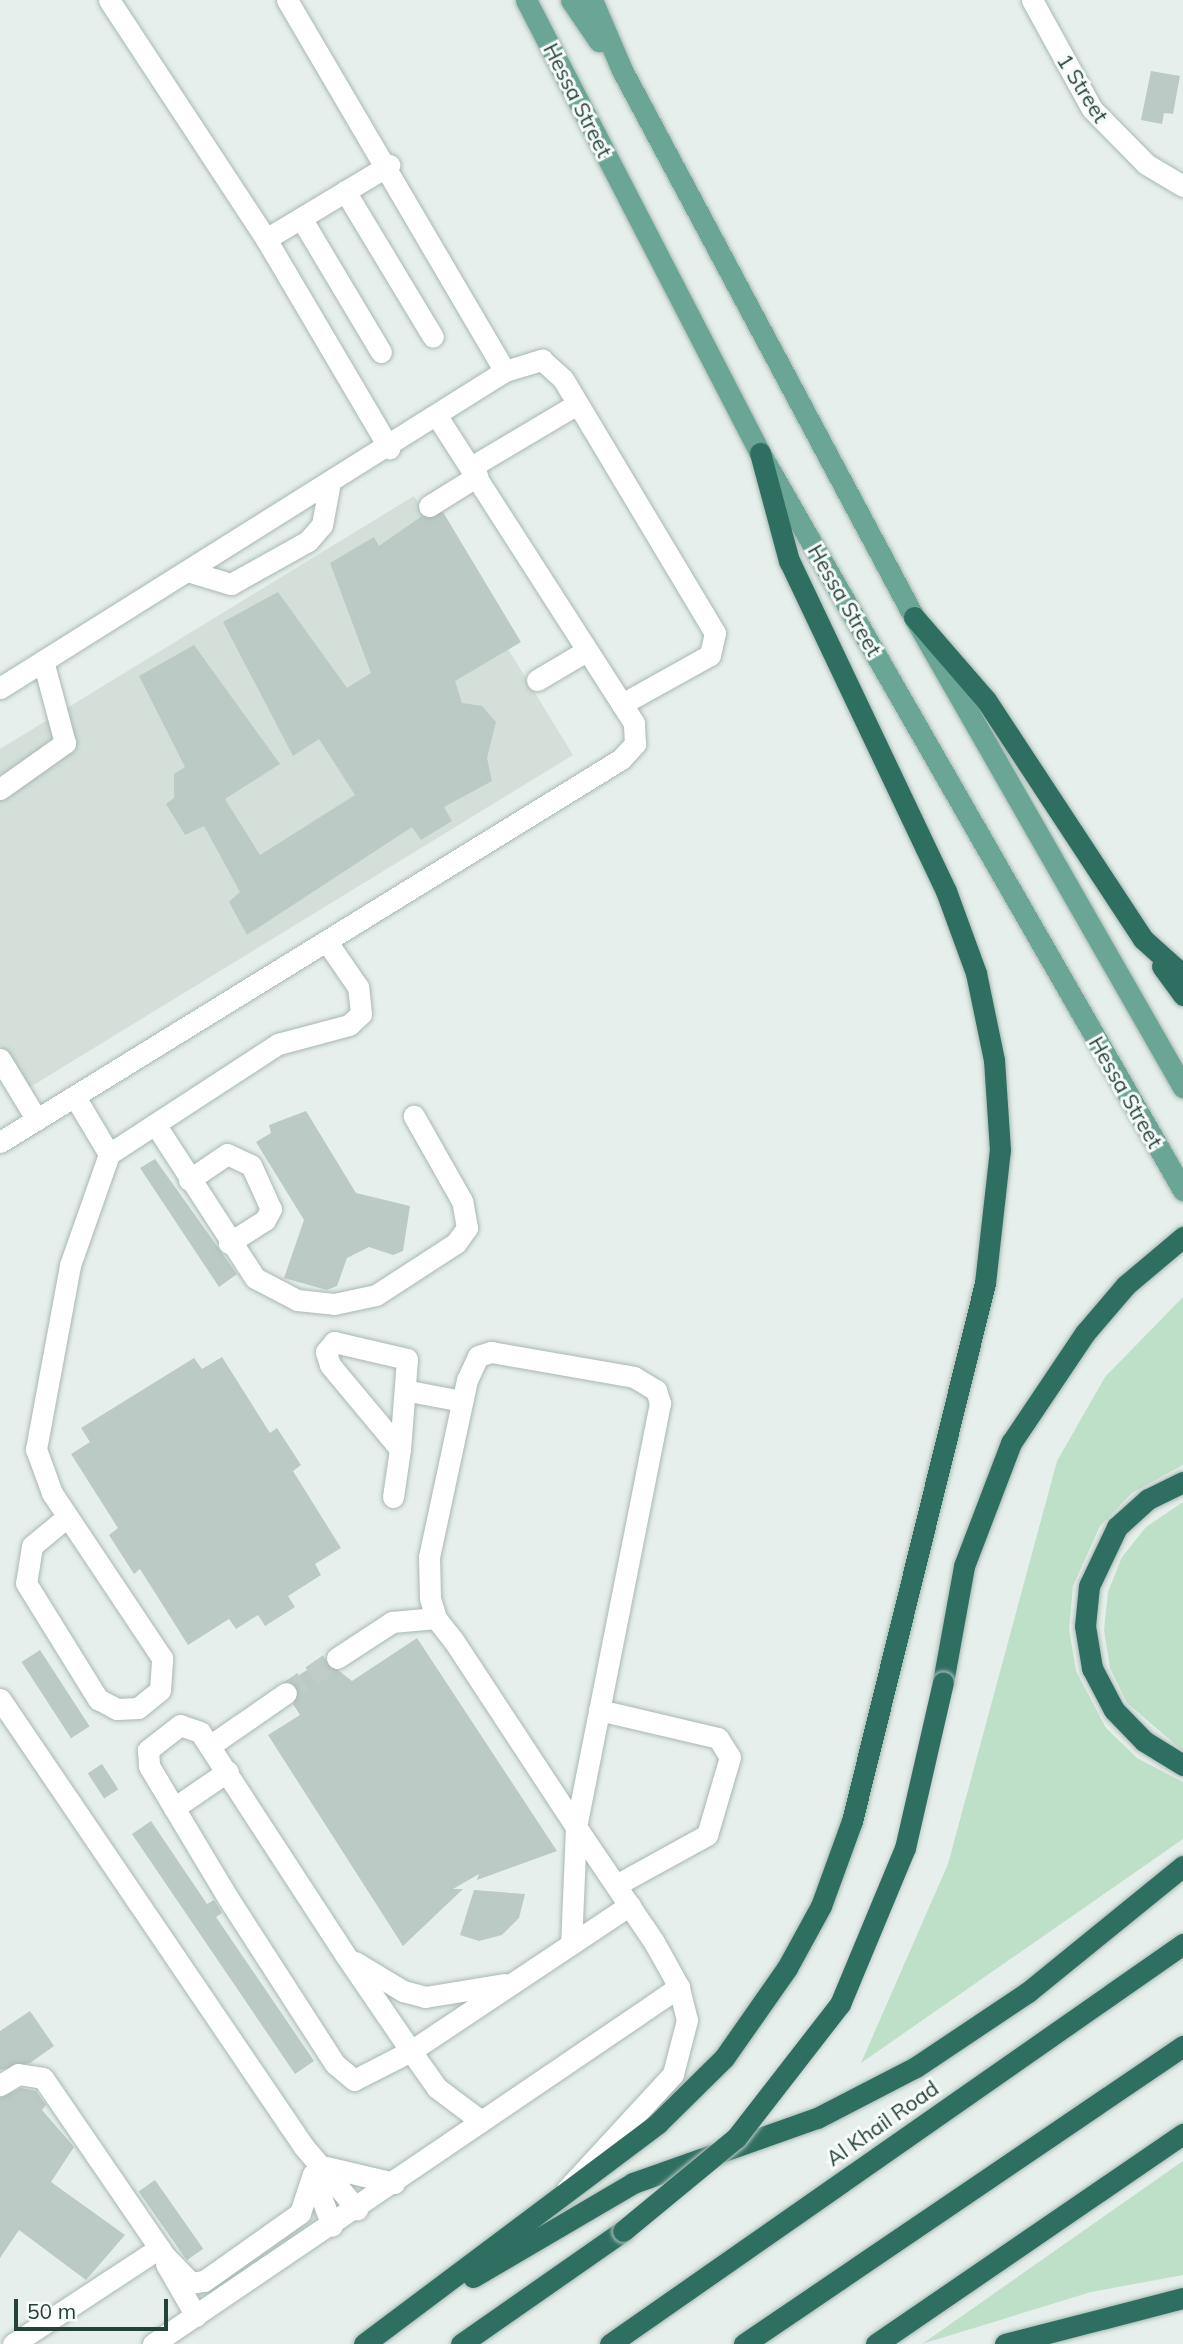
<!DOCTYPE html>
<style>
body{margin:0}
#map{position:relative;width:1183px;height:2344px;overflow:hidden;background:#e6efeb;font-family:Mulish,sans-serif}
div>[style]{position:absolute}
[style*='--x']{left:calc(var(--x)*1px);top:calc(var(--y)*1px);width:calc(var(--w)*1px);rotate:calc(var(--a)*1deg)}
.built>*{inset:0;background:#d4dfda}
.green>*{inset:0;background:#bfe0c8}
.building>*{inset:0;background:#bbcac4;transform-origin:0 0}
.minor-tunnel>*{height:21px;margin-top:-10.5px;transform-origin:0;background:repeating-linear-gradient(90deg,#bfccc8 0 21px,transparent 0 31px)}
.roads{filter:drop-shadow(0 0 2px #a8b8b2) drop-shadow(0 0 2px #a8b8b2)}
.minor>*{height:21px;margin:-10.5px;padding:0 10.5px;transform-origin:10.5px;border-radius:10.5px;background:#fff}
.major>*{height:21px;margin:-10.5px;padding:0 10.5px;transform-origin:10.5px;border-radius:10.5px;background:#6aa596}
.highway>*{height:21px;margin:-10.5px;padding:0 10.5px;transform-origin:10.5px;border-radius:10.5px;background:#2f6f62}
.bridges{filter:drop-shadow(0 0 2px #c2cac8) drop-shadow(0 0 2px #c2cac8)}
.highway-bridge>*{height:21px;margin:-10.5px;padding:0 10.5px;transform-origin:10.5px;border-radius:10.5px;background:#2f6f62}
span{translate:-50% -50%;white-space:nowrap;text-align:center;line-height:1.15;-webkit-text-stroke:6px #f7fbf9;paint-order:stroke}
.street-label{font-size:21px;color:#24423a}
.scale{position:absolute;left:14px;top:2299px;width:154px;height:32px;box-sizing:border-box;border:4px solid #24423a;border-top:0;padding-left:9px;font-size:21px;line-height:24px;white-space:nowrap;color:#24423a;-webkit-text-stroke:5px #f7fbf9;paint-order:stroke}
</style>
<div id="map">
<div class="built">
<i style="clip-path:polygon(414px 496px,573px 755px,27px 1089px,0 1045px,0 749px)"></i>
</div>
<div class="green">
<i style="clip-path:polygon(1183px 1297px,1183px 1465px,1132px 1493px,1100px 1526px,1073px 1586px,1069px 1629px,1076px 1671px,1106px 1728px,1137px 1758px,1183px 1782px,1183px 1839px,861px 2063px,948px 1864px,1057px 1461px,1105px 1377px)"></i>
<i style="clip-path:polygon(1183px 1502px,1183px 1751px,1127px 1703px,1110px 1668px,1104px 1630px,1108px 1592px,1122px 1557px,1146px 1527px)"></i>
<i style="clip-path:polygon(1183px 2161px,1183px 2275px,1091px 2292px,922px 2344px)"></i>
</div>
<div class="building">
<i style="clip-path:polygon(1151px 71px,1180px 76px,1173px 114px,1164px 113px,1162px 124px,1141px 120px)"></i>
<i style="clip-path:polygon(443px 512px,521px 642px,455px 681px,462px 703px,482px 706px,496px 722px,487px 758px,492px 781px,444px 807px,452px 821px,421px 840px,412px 827px,247px 935px,229px 902px,240px 892px,204px 826px,185px 835px,166px 804px,174px 798px,174px 774px,185px 767px,139px 676px,194px 645px,280px 764px,225px 799px,260px 855px,355px 795px,319px 739px,293px 756px,223px 622px,278px 592px,347px 688px,371px 673px,330px 563px,374px 537px,379px 546px,422px 516px)"></i>
<i style="clip-path:polygon(306px 1111px,356px 1193px,410px 1206px,403px 1251px,393px 1255px,369px 1247px,347px 1258px,337px 1286px,327px 1290px,284px 1278px,304px 1220px,256px 1142px,271px 1133px,269px 1125px)"></i>
<i style="clip-path:polygon(155px 1159px,237px 1274px,219px 1287px,140px 1168px)"></i>
<i style="clip-path:polygon(222px 1357px,270px 1433px,277px 1428px,301px 1465px,293px 1471px,341px 1548px,315px 1564px,321px 1575px,288px 1596px,295px 1607px,265px 1626px,258px 1615px,236px 1629px,229px 1619px,188px 1645px,140px 1569px,134px 1574px,109px 1535px,118px 1528px,71px 1454px,90px 1442px,81px 1428px,194px 1358px,202px 1369px)"></i>
<i style="clip-path:polygon(417px 1638px,557px 1851px,477px 1880px,479px 1874px,453px 1889px,463px 1889px,403px 1946px,268px 1735px,300px 1715px,293px 1704px,299px 1691px,290px 1681px,324px 1659px,352px 1681px)"></i>
<i style="left:40px;top:1650px;width:91px;height:22px;rotate:57deg"></i>
<i style="left:102px;top:1764px;width:30px;height:17px;rotate:57deg"></i>
<i style="clip-path:polygon(151px 1821px,207px 1904px,214px 1900px,222px 1913px,216px 1917px,314px 2061px,295px 2074px,132px 1834px)"></i>
<i style="clip-path:polygon(474px 1890px,525px 1894px,519px 1918px,502px 1935px,479px 1941px,460px 1935px)"></i>
<i style="clip-path:polygon(30px 2011px,54px 2046px,30px 2063px,0 2070px,0 2031px)"></i>
<i style="clip-path:polygon(21px 2088px,36px 2091px,46px 2105px,42px 2110px,74px 2147px,51px 2182px,125px 2235px,86px 2280px,19px 2230px,0 2258px,0 2098px)"></i>
<i style="left:155px;top:2180px;width:84px;height:20px;rotate:55deg"></i>
</div>
<div class="minor-tunnel">
<i style="--x:286;--y:1693;--w:62;--a:-34.5"></i>
</div>
<div class="roads">
<div class="minor">
<i style="--x:109;--y:0;--w:286;--a:56.7"></i>
<i style="--x:266;--y:239;--w:243;--a:59.5"></i>
<i style="--x:287;--y:0;--w:430;--a:59.6"></i>
<i style="--x:1032;--y:0;--w:124;--a:61.2"></i>
<i style="--x:1092;--y:109;--w:77;--a:45.5"></i>
<i style="--x:1146;--y:164;--w:43;--a:30.7"></i>
<i style="--x:345;--y:191;--w:170;--a:58.9"></i>
<i style="--x:301;--y:218;--w:156;--a:59.2"></i>
<i style="--x:266;--y:239;--w:144;--a:-31"></i>
<i style="--x:471;--y:467;--w:123;--a:-30.7"></i>
<i style="--x:429;--y:506;--w:57;--a:-32"></i>
<i style="--x:187;--y:571;--w:46;--a:16.5"></i>
<i style="--x:231;--y:584;--w:88;--a:-29.2"></i>
<i style="--x:308;--y:541;--w:21;--a:-49"></i>
<i style="--x:322;--y:525;--w:44;--a:-79.5"></i>
<i style="--x:537;--y:680;--w:57;--a:-30.6"></i>
<i style="--x:0;--y:688;--w:596;--a:-32.12"></i>
<i style="--x:505;--y:371;--w:39;--a:-17"></i>
<i style="--x:542;--y:360;--w:28;--a:42"></i>
<i style="--x:563;--y:379;--w:296;--a:59.1"></i>
<i style="--x:715;--y:633;--w:23;--a:103"></i>
<i style="--x:710;--y:655;--w:101;--a:150.9"></i>
<i style="--x:0;--y:789;--w:80;--a:-35.3"></i>
<i style="--x:65;--y:743;--w:85;--a:-105"></i>
<i style="--x:0;--y:1059;--w:71;--a:58.8"></i>
<i style="--x:75;--y:1097;--w:66;--a:59.2"></i>
<i style="--x:155;--y:1124;--w:184;--a:57"></i>
<i style="--x:255;--y:1278;--w:47;--a:27.6"></i>
<i style="--x:297;--y:1300;--w:37;--a:6"></i>
<i style="--x:334;--y:1304;--w:43;--a:-12.1"></i>
<i style="--x:376;--y:1295;--w:95;--a:-33"></i>
<i style="--x:456;--y:1243;--w:19;--a:-54"></i>
<i style="--x:467;--y:1228;--w:27;--a:-100"></i>
<i style="--x:462;--y:1201;--w:98;--a:-119.5"></i>
<i style="--x:0;--y:1142;--w:730;--a:-31.66"></i>
<i style="--x:621;--y:759;--w:21;--a:-47"></i>
<i style="--x:635;--y:744;--w:21;--a:-93"></i>
<i style="--x:634;--y:723;--w:365;--a:-122.7"></i>
<i style="--x:189;--y:1180;--w:46;--a:-34.4"></i>
<i style="--x:227;--y:1154;--w:26;--a:25"></i>
<i style="--x:251;--y:1165;--w:48;--a:65.6"></i>
<i style="--x:271;--y:1209;--w:13;--a:119"></i>
<i style="--x:265;--y:1220;--w:43;--a:147.4"></i>
<i style="--x:409;--y:1391;--w:54;--a:10.7"></i>
<i style="--x:393;--y:1497;--w:49;--a:-81.7"></i>
<i style="--x:400;--y:1449;--w:109;--a:-129.8"></i>
<i style="--x:330;--y:1365;--w:14;--a:-107"></i>
<i style="--x:326;--y:1352;--w:13;--a:-51"></i>
<i style="--x:334;--y:1342;--w:75;--a:13.1"></i>
<i style="--x:407;--y:1359;--w:90;--a:94.4"></i>
<i style="--x:67;--y:1517;--w:45;--a:140.4"></i>
<i style="--x:32;--y:1546;--w:37;--a:99"></i>
<i style="--x:26;--y:1583;--w:137;--a:58.2"></i>
<i style="--x:98;--y:1699;--w:21;--a:28"></i>
<i style="--x:117;--y:1709;--w:21;--a:-3"></i>
<i style="--x:138;--y:1708;--w:28;--a:-39"></i>
<i style="--x:160;--y:1690;--w:32;--a:-86"></i>
<i style="--x:162;--y:1658;--w:198;--a:-123.7"></i>
<i style="--x:52;--y:1493;--w:47;--a:-110"></i>
<i style="--x:36;--y:1449;--w:187;--a:-79.5"></i>
<i style="--x:70;--y:1265;--w:118;--a:-70.6"></i>
<i style="--x:109;--y:1154;--w:202;--a:-33.1"></i>
<i style="--x:278;--y:1044;--w:73;--a:-15"></i>
<i style="--x:349;--y:1025;--w:16;--a:-43"></i>
<i style="--x:361;--y:1014;--w:27;--a:-96"></i>
<i style="--x:358;--y:987;--w:55;--a:-124.6"></i>
<i style="--x:337;--y:1658;--w:66;--a:-33.2"></i>
<i style="--x:392;--y:1622;--w:44;--a:-5.2"></i>
<i style="--x:0;--y:1699;--w:541;--a:55.84"></i>
<i style="--x:304;--y:2147;--w:82;--a:49.5"></i>
<i style="--x:599;--y:1710;--w:122;--a:13.2"></i>
<i style="--x:718;--y:1738;--w:22;--a:58"></i>
<i style="--x:730;--y:1757;--w:81;--a:106.4"></i>
<i style="--x:707;--y:1835;--w:104;--a:151.2"></i>
<i style="--x:211;--y:1745;--w:91;--a:-34.7"></i>
<i style="--x:174;--y:1808;--w:65;--a:-34.4"></i>
<i style="--x:355;--y:1962;--w:56;--a:31.1"></i>
<i style="--x:403;--y:1991;--w:23;--a:15"></i>
<i style="--x:425;--y:1997;--w:80;--a:-9.3"></i>
<i style="--x:0;--y:2085;--w:21;--a:-31"></i>
<i style="--x:18;--y:2074;--w:25;--a:9"></i>
<i style="--x:43;--y:2078;--w:214;--a:55.6"></i>
<i style="--x:164;--y:2255;--w:39;--a:46"></i>
<i style="--x:191;--y:2283;--w:13;--a:-9"></i>
<i style="--x:204;--y:2281;--w:118;--a:-35.3"></i>
<i style="--x:300;--y:2213;--w:41;--a:-71.6"></i>
<i style="--x:481;--y:2121;--w:55;--a:-143.1"></i>
<i style="--x:437;--y:2088;--w:45;--a:-125.1"></i>
<i style="--x:411;--y:2051;--w:9;--a:-126"></i>
<i style="--x:406;--y:2044;--w:107;--a:-124.3"></i>
<i style="--x:346;--y:1956;--w:267;--a:-123.1"></i>
<i style="--x:200;--y:1732;--w:21;--a:-161"></i>
<i style="--x:180;--y:1725;--w:41;--a:142"></i>
<i style="--x:148;--y:1750;--w:16;--a:86"></i>
<i style="--x:149;--y:1766;--w:154;--a:59.1"></i>
<i style="--x:228;--y:1898;--w:197;--a:57.2"></i>
<i style="--x:335;--y:2064;--w:25;--a:40"></i>
<i style="--x:354;--y:2080;--w:64;--a:-27"></i>
<i style="--x:411;--y:2051;--w:263;--a:-33.7"></i>
<i style="--x:326;--y:2167;--w:70;--a:13.2"></i>
<i style="--x:313;--y:2175;--w:54;--a:69.6"></i>
<i style="--x:567;--y:2189;--w:156;--a:-47.3"></i>
<i style="--x:673;--y:2074;--w:56;--a:-75.5"></i>
<i style="--x:687;--y:2020;--w:34;--a:-104"></i>
<i style="--x:679;--y:1987;--w:51;--a:-119.1"></i>
<i style="--x:654;--y:1942;--w:139;--a:-124.1"></i>
<i style="--x:576;--y:1827;--w:224;--a:-123.3"></i>
<i style="--x:453;--y:1640;--w:28;--a:-128"></i>
<i style="--x:436;--y:1618;--w:21;--a:-107"></i>
<i style="--x:430;--y:1598;--w:41;--a:-91.4"></i>
<i style="--x:429;--y:1557;--w:181;--a:-77.9"></i>
<i style="--x:467;--y:1380;--w:26;--a:-65"></i>
<i style="--x:478;--y:1356;--w:14;--a:-17"></i>
<i style="--x:491;--y:1352;--w:145;--a:9.9"></i>
<i style="--x:634;--y:1377;--w:26;--a:31"></i>
<i style="--x:656;--y:1390;--w:14;--a:73"></i>
<i style="--x:660;--y:1403;--w:432;--a:101.2"></i>
<i style="--x:576;--y:1827;--w:117;--a:92.4"></i>
<i style="--x:166;--y:2264;--w:60;--a:60"></i>
<i style="--x:13;--y:2344;--w:175;--a:-33.3"></i>
<i style="--x:153;--y:2344;--w:636;--a:-34.17"></i>
</div>
<div class="major">
<i style="--x:526;--y:0;--w:510;--a:62.68"></i>
<i style="--x:760;--y:453;--w:850;--a:60.15"></i>
<i style="--x:571;--y:0;--w:50;--a:55.7"></i>
<i style="--x:592;--y:0;--w:76;--a:66.8"></i>
<i style="--x:622;--y:70;--w:620;--a:61.91"></i>
<i style="--x:914;--y:617;--w:542;--a:60.22"></i>
</div>
<div class="highway">
<i style="--x:914;--y:617;--w:110;--a:49.1"></i>
<i style="--x:986;--y:700;--w:286;--a:56.7"></i>
<i style="--x:1143;--y:939;--w:54;--a:42"></i>
<i style="--x:1162;--y:966;--w:36;--a:54"></i>
<i style="--x:1183;--y:1482;--w:39;--a:154"></i>
<i style="--x:1148;--y:1499;--w:42;--a:137.9"></i>
<i style="--x:1117;--y:1527;--w:65;--a:115.4"></i>
<i style="--x:1089;--y:1586;--w:40;--a:95.7"></i>
<i style="--x:1085;--y:1626;--w:43;--a:80.5"></i>
<i style="--x:1092;--y:1668;--w:47;--a:62.4"></i>
<i style="--x:1114;--y:1710;--w:43;--a:45.9"></i>
<i style="--x:1144;--y:1741;--w:46;--a:31.6"></i>
<i style="--x:943;--y:1682;--w:118;--a:-79.7"></i>
<i style="--x:964;--y:1566;--w:132;--a:-69.1"></i>
<i style="--x:1011;--y:1443;--w:133;--a:-56.1"></i>
<i style="--x:1085;--y:1333;--w:63;--a:-49.5"></i>
<i style="--x:1126;--y:1285;--w:75;--a:-40.1"></i>
<i style="--x:473;--y:2277;--w:186;--a:-30.4"></i>
<i style="--x:633;--y:2183;--w:195;--a:-19.5"></i>
<i style="--x:817;--y:2118;--w:111;--a:-27.3"></i>
<i style="--x:916;--y:2067;--w:135;--a:-33.8"></i>
<i style="--x:1028;--y:1992;--w:200;--a:-39.1"></i>
<i style="--x:364;--y:2344;--w:368;--a:-36.9"></i>
<i style="--x:658;--y:2123;--w:93;--a:-44.6"></i>
<i style="--x:724;--y:2058;--w:110;--a:-55"></i>
<i style="--x:787;--y:1968;--w:71;--a:-61.3"></i>
<i style="--x:821;--y:1906;--w:90;--a:-70"></i>
<i style="--x:852;--y:1821;--w:554;--a:-76.11"></i>
<i style="--x:985;--y:1283;--w:134;--a:-83.6"></i>
<i style="--x:1000;--y:1150;--w:90;--a:-93.8"></i>
<i style="--x:994;--y:1060;--w:89;--a:-101.7"></i>
<i style="--x:976;--y:973;--w:87;--a:-110.1"></i>
<i style="--x:946;--y:891;--w:365;--a:-115.4"></i>
<i style="--x:789;--y:561;--w:112;--a:-105"></i>
<i style="--x:461;--y:2344;--w:198;--a:-34.9"></i>
<i style="--x:610;--y:2344;--w:699;--a:-34.92"></i>
<i style="--x:744;--y:2344;--w:531;--a:-34.17"></i>
<i style="--x:876;--y:2344;--w:372;--a:-34.4"></i>
<i style="--x:1005;--y:2344;--w:184;--a:-14.5"></i>
</div>
</div>
<div class="bridges">
<div class="highway-bridge">
<i style="--x:623;--y:2231;--w:146;--a:-39.5"></i>
<i style="--x:736;--y:2138;--w:170;--a:-52.2"></i>
<i style="--x:840;--y:2004;--w:169;--a:-67.4"></i>
<i style="--x:905;--y:1848;--w:170;--a:-77.1"></i>
</div>
</div>
<div class="street-label">
<span style="left:1083px;top:88px;rotate:58deg">1 Street</span>
<span style="left:578px;top:100px;rotate:63deg">Hessa Street</span>
<span style="left:845px;top:600px;rotate:60deg">Hessa Street</span>
<span style="left:1126px;top:1092px;rotate:60deg">Hessa Street</span>
<span style="left:882px;top:2123px;rotate:-35deg">Al Khail Road</span>
</div>
<div class="scale">50 m</div>
</div>
